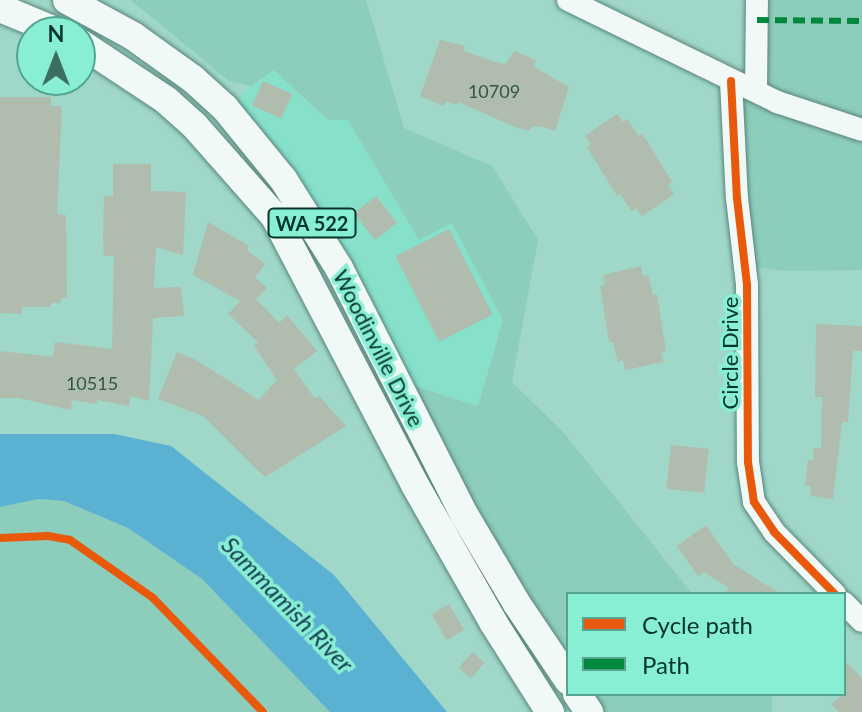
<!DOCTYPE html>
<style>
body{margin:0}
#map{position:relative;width:862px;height:712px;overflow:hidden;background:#9fd7c9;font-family:Lato,sans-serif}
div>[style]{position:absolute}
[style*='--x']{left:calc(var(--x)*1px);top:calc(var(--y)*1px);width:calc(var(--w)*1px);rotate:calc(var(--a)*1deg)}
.built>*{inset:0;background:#87e0ca}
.green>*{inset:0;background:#8dcdbc;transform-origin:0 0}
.water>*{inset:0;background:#5bb1d1}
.building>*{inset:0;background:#b0bcad;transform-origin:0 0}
.roads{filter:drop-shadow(0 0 2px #59847b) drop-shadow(0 0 2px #59847b)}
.minor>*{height:22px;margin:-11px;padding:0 11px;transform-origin:11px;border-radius:11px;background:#f1f9f7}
.major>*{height:28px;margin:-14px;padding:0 14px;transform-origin:14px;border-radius:14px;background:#f1f9f7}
.quiet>*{height:6px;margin-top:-3px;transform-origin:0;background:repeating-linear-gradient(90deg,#00873e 0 12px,transparent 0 18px)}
.cycleway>*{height:8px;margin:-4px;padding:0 4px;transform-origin:4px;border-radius:4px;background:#e8590c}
span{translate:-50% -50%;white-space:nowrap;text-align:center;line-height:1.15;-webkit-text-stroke:7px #88eed4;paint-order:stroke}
.number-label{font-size:18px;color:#30574c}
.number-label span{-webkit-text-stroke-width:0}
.shield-label span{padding:2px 6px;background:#88eed4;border:2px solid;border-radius:6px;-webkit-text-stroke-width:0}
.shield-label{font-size:20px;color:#06352b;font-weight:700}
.street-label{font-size:22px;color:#06352b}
.water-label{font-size:24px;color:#174055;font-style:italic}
.legend{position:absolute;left:566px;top:592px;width:280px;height:104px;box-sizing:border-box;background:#88eed4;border:2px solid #54a490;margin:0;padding:10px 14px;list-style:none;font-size:24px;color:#06352b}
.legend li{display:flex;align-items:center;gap:16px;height:40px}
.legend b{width:40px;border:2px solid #54a490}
.north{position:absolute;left:16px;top:16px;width:80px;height:80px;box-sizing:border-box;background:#88eed4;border:2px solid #54a490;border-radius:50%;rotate:0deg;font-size:22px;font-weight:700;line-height:32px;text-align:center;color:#06352b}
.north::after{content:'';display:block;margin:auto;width:28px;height:36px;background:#3c6e62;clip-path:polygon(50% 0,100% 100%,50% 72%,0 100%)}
</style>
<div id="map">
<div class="built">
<i style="clip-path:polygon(274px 69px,328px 120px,348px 120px,419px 240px,452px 222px,503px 320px,478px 406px,394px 380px,225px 108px)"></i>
</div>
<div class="green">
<i style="clip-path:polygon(131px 0,366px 0,404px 128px,492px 166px,538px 240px,512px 382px,564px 433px,692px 594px,568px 594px,568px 680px,394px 380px,478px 406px,503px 320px,452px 223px,419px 240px,348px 120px,328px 120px,274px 70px,251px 86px,229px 81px)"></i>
<i style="clip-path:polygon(769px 0,862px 0,862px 270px,786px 271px,745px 266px,733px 114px,756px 91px,757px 20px,769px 14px)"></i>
<i style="clip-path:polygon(39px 499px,64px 501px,128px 528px,202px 579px,330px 712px,0 712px,0 507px)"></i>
<i style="left:577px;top:694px;width:195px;height:22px"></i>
</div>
<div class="water">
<i style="clip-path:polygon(0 434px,114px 434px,171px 446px,334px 575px,447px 712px,330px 712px,202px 579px,128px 528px,64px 501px,39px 499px,0 507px)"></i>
</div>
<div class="building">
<i style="clip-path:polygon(440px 40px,465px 46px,464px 51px,495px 62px,506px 64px,514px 51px,536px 60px,534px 67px,569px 87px,555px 131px,543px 127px,532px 126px,530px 131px,515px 127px,458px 102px,457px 105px,446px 101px,444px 106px,420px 96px)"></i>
<i style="left:263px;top:81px;width:32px;height:27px;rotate:24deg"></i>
<i style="clip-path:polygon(0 97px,51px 97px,51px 106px,62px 106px,57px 214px,66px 215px,67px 298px,61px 298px,61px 303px,51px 303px,51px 307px,22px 307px,22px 314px,0 313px)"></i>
<i style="clip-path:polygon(617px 114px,623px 122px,627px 119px,639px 136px,642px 133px,672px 182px,668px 185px,674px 194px,642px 216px,636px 208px,632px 211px,620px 194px,617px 196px,587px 147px,591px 144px,585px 136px)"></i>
<i style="clip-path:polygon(113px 164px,151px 164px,151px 191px,186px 192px,183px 255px,156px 247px,154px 288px,181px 287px,184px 316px,153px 318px,149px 401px,130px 396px,129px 406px,97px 400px,97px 404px,72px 400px,71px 410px,19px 398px,0 398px,0 351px,53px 357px,55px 342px,112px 349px,114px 256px,104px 256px,103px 240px,104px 196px,113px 196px)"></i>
<i style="left:376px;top:196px;width:34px;height:28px;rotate:52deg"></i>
<i style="clip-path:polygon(208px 222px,249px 246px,247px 250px,265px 264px,255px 278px,267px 288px,256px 299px,279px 323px,287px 315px,317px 351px,294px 369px,315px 399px,319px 396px,346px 426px,265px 477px,203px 416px,158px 399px,177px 352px,196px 360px,259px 400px,277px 380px,254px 346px,258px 342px,228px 314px,240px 301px,193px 275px)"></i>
<i style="left:449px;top:229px;width:96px;height:60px;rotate:63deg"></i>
<i style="clip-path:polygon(641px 266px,643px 276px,648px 275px,653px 295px,657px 294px,666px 351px,661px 352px,663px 362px,625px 370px,623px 360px,618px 362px,613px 342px,609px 342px,600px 286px,605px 285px,603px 275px)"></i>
<i style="clip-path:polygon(816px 324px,862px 326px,862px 351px,853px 351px,848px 422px,842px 422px,833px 499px,810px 496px,811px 486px,805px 485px,808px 460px,813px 461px,814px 448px,821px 448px,822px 397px,815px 397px)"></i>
<i style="left:671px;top:445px;width:38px;height:44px;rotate:6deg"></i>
<i style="clip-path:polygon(706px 525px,733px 564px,781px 594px,725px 594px,729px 588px,704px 572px,698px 576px,677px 546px)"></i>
<i style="left:449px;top:604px;width:30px;height:20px;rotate:60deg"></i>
<i style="left:473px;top:652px;width:16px;height:21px;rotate:43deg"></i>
<i style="clip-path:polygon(844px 660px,862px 678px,862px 712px,839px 712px,831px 704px,844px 694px)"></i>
</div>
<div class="roads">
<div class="minor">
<i style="--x:568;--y:0;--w:233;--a:26"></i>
<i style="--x:777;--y:102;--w:89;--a:18.2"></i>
<i style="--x:731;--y:81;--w:117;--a:87.1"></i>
<i style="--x:737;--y:198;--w:88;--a:83.4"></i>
<i style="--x:747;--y:285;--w:177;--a:89.7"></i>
<i style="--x:748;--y:462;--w:40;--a:81.5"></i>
<i style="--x:754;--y:502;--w:36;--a:56"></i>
<i style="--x:774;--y:532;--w:87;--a:45.5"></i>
<i style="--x:756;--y:91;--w:91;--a:-89.4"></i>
<i style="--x:844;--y:603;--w:25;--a:45"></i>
</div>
<div class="major">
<i style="--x:67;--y:0;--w:75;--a:28.6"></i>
<i style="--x:133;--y:36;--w:74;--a:35.6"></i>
<i style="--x:193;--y:79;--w:43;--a:42.2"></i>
<i style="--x:225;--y:108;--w:92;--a:50.8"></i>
<i style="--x:283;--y:179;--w:105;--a:57.8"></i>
<i style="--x:339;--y:268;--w:278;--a:63.1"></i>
<i style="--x:465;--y:516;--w:102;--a:59.4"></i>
<i style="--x:517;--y:604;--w:92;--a:56.1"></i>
<i style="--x:0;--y:8;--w:63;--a:22.5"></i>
<i style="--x:80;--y:43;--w:103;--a:33.5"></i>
<i style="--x:166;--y:100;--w:38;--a:42"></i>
<i style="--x:194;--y:125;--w:123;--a:48.6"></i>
<i style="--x:275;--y:217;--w:302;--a:62.4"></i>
<i style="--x:415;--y:485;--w:158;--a:60.3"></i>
<i style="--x:493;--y:622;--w:107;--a:57.7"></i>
<i style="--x:577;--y:694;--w:22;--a:56"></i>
</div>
</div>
<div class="quiet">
<i style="--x:757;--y:20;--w:105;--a:0.5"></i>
</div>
<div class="cycleway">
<i style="--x:731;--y:81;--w:117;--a:87.1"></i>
<i style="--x:737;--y:198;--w:88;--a:83.4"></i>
<i style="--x:747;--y:285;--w:177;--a:89.7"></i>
<i style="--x:748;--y:462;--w:40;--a:81.5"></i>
<i style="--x:754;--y:502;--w:36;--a:56"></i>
<i style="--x:774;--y:532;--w:87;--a:45.5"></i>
<i style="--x:0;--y:538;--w:48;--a:-2.4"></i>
<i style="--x:48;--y:536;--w:22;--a:10"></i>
<i style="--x:70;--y:540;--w:101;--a:34.9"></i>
<i style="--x:153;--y:598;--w:158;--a:46"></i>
</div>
<div class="number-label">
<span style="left:494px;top:91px">10709</span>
<span style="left:92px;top:383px">10515</span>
</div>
<div class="shield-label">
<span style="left:312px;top:223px">WA 522</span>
</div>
<div class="street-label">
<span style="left:379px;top:348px;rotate:63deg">Woodinville Drive</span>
<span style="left:730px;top:353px;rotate:-90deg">Circle Drive</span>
</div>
<div class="water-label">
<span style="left:288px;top:604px;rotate:46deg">Sammamish River</span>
</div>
<ul class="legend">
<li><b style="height:10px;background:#e8590c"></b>Cycle path</li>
<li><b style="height:10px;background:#00873e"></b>Path</li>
</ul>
<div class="north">N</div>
</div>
